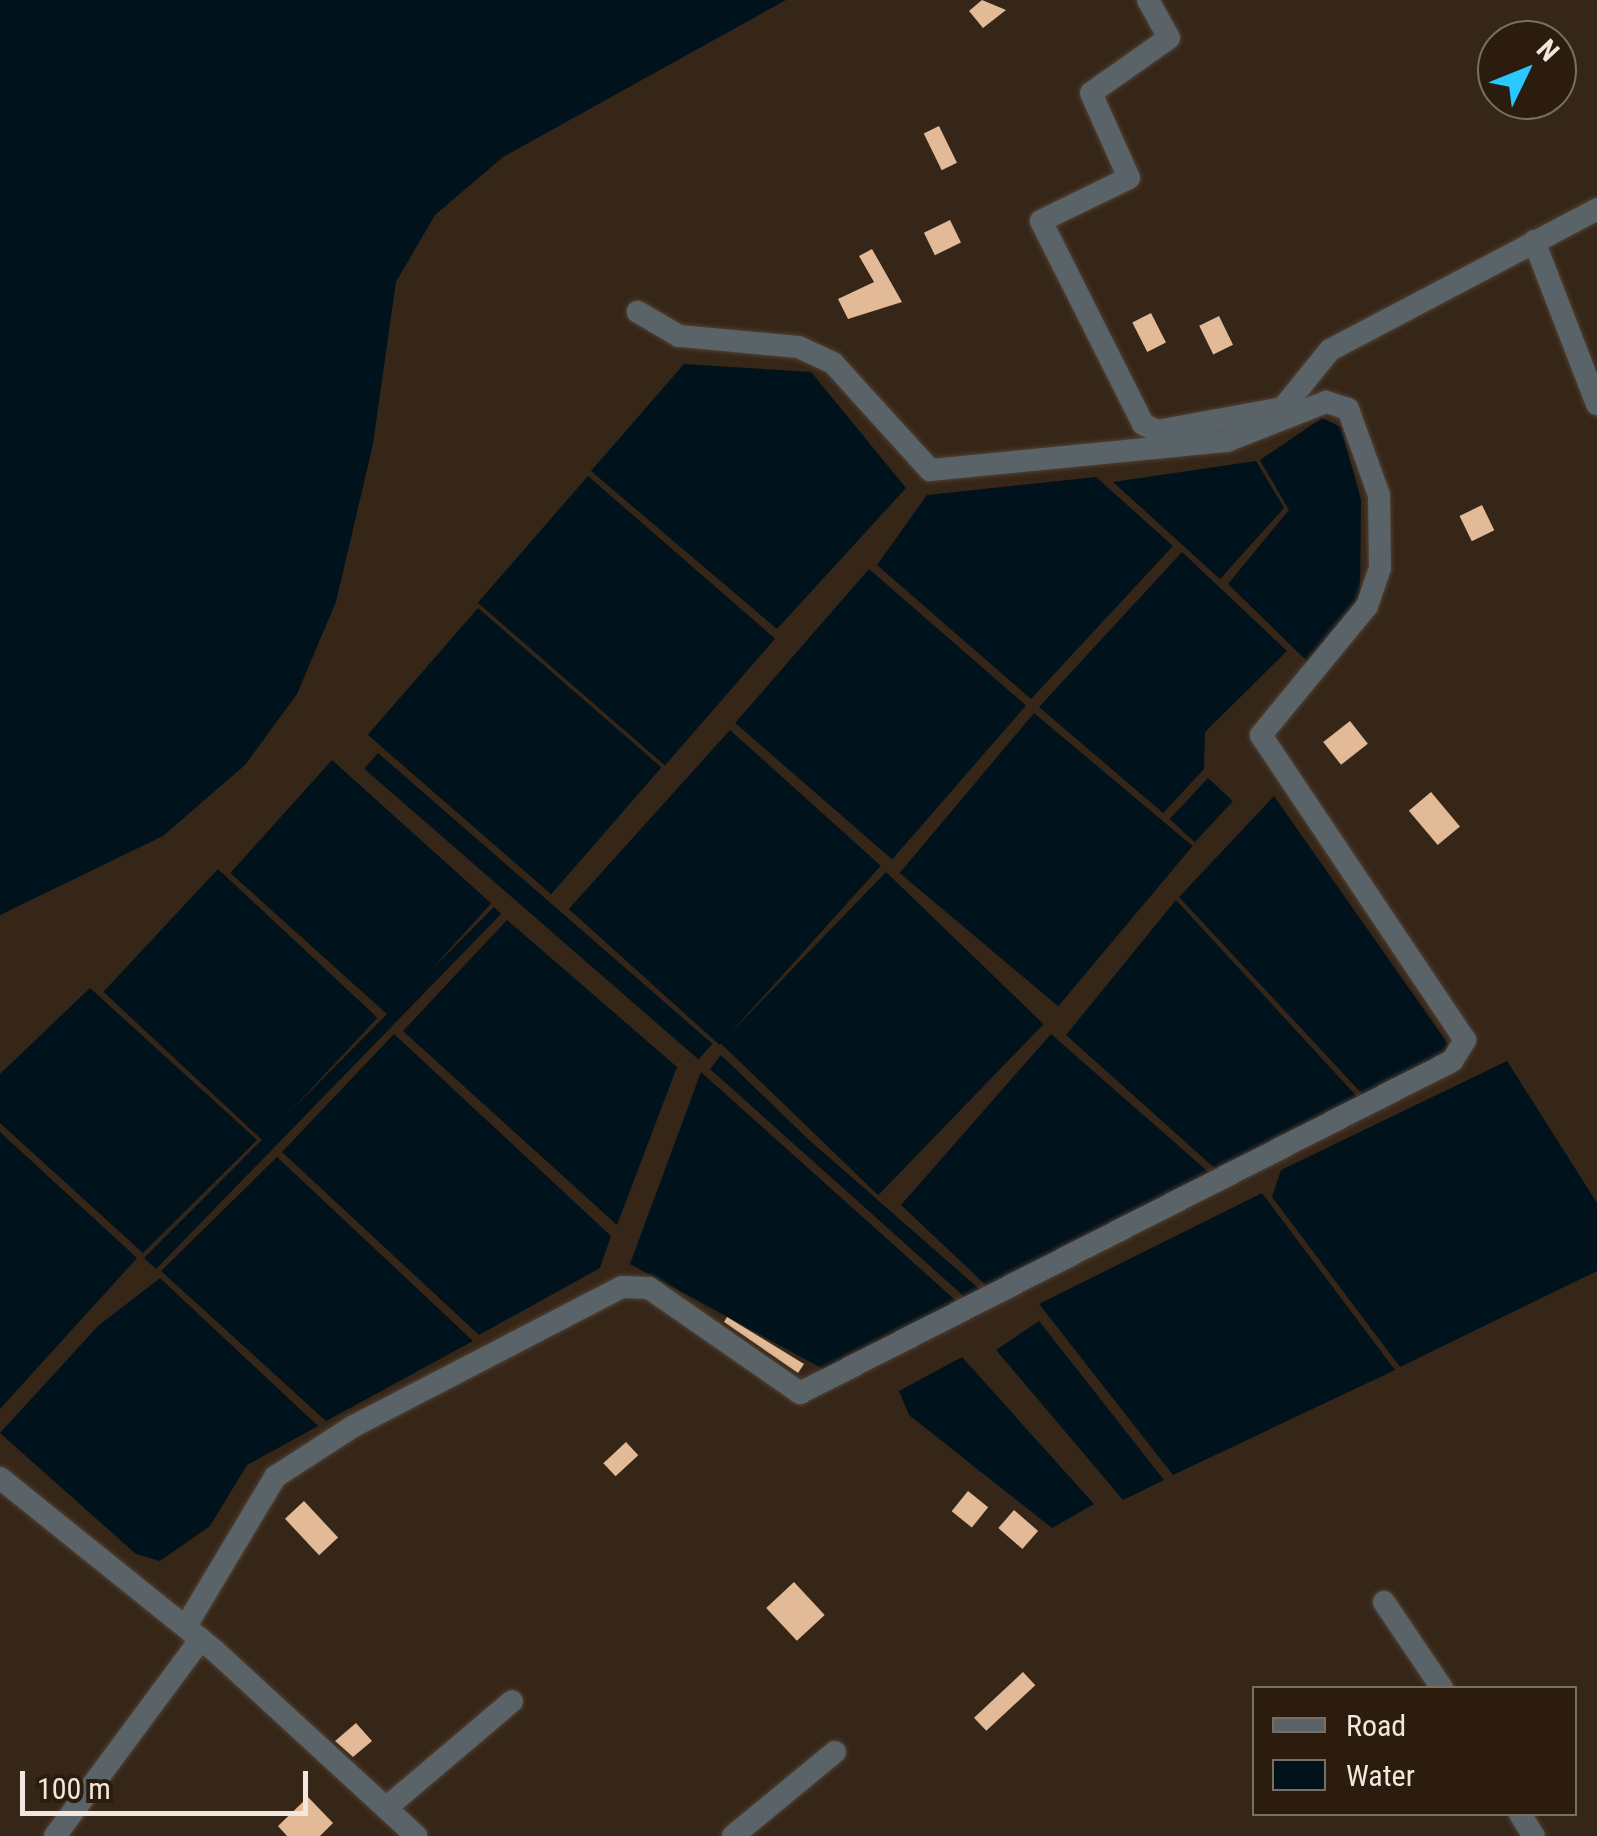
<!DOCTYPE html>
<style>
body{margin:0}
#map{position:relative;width:1597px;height:1836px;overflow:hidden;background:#362618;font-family:"Roboto Condensed",sans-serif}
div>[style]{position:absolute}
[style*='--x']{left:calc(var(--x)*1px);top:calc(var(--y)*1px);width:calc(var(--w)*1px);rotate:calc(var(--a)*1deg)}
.water>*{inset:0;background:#00121c;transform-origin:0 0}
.building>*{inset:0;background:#e3ba97;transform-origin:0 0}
.roads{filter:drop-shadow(0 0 2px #504134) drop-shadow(0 0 2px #504134)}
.minor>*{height:22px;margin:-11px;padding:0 11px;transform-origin:11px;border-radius:11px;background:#596368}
span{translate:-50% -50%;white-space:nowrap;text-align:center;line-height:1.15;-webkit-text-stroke:10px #2c1c0e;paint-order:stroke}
.legend{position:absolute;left:1252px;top:1686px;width:325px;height:130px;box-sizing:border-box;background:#2c1c0e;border:2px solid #7b6d61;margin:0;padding:12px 18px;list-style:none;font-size:30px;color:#f2e7de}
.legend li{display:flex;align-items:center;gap:20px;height:50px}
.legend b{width:50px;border:2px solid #7b6d61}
.north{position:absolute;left:1477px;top:20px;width:100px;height:100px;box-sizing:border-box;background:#2c1c0e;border:2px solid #7b6d61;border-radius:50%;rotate:47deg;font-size:28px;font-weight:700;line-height:40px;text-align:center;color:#f2e7de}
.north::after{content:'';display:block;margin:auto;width:35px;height:45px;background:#29c8ff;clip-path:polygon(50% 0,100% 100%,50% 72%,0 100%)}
.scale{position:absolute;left:20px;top:1771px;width:288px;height:45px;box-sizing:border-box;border:5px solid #f2e7de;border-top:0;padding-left:12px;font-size:30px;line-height:35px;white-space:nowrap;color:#f2e7de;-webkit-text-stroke:8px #2c1c0e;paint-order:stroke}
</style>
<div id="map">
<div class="water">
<i style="clip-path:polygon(0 0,786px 0,503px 157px,435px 215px,396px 282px,373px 444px,336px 602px,297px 694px,245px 765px,163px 836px,0 915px)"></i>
<i style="clip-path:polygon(684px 364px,811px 372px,906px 488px,777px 629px,591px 471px)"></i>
<i style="clip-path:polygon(1322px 418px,1341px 427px,1361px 500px,1360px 603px,1309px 663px,1228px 584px,1289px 510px,1260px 460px)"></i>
<i style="clip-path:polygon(1256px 461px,1284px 508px,1220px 579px,1113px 482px)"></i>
<i style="left:588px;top:476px;width:248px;height:168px;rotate:41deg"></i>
<i style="clip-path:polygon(1096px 477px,1173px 546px,1031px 699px,877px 565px,927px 495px)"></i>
<i style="clip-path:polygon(1182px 552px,1287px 651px,1205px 732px,1204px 769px,1163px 813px,1039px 707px)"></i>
<i style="left:869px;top:569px;width:208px;height:204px;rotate:41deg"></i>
<i style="left:478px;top:608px;width:243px;height:168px;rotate:41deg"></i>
<i style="left:1034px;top:713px;width:207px;height:209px;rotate:40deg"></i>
<i style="left:730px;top:730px;width:203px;height:241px;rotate:42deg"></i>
<i style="left:378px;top:753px;width:443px;height:21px;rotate:41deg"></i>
<i style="left:332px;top:760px;width:214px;height:152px;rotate:42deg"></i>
<i style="left:1208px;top:778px;width:34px;height:56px;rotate:43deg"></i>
<i style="clip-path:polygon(1274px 796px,1448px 1044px,1446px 1056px,1366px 1098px,1179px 897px)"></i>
<i style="left:218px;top:869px;width:218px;height:168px;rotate:43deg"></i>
<i style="left:886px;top:872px;width:219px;height:238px;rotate:44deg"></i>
<i style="clip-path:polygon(1176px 900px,1361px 1101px,1219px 1172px,1066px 1035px)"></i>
<i style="clip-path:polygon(494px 907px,501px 914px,156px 1269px,144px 1258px)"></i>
<i style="clip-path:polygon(507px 920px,677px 1067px,617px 1225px,403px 1031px)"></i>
<i style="clip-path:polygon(90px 988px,257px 1140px,143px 1253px,0 1123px,0 1074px)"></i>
<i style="clip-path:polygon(394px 1034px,611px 1236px,600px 1268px,479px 1335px,282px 1152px)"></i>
<i style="clip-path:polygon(1051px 1034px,1213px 1176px,989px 1288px,901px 1205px)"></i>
<i style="clip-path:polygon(721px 1055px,808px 1139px,985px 1294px,968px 1300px,710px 1069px)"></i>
<i style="clip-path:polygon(1507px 1061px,1597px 1203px,1597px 1271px,1400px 1367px,1272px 1197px,1281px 1170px)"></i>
<i style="clip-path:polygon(701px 1072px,963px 1307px,825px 1370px,630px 1264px)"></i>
<i style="clip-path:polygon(0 1132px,137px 1258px,0 1409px)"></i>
<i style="clip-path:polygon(277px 1157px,473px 1341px,326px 1421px,161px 1271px)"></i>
<i style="clip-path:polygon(1262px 1193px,1395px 1370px,1173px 1475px,1039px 1304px)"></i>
<i style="clip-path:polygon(160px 1278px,318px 1426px,247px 1465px,210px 1526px,160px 1561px,136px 1554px,0 1433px,98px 1326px)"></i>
<i style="clip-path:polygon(1039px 1321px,1164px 1480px,1123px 1500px,996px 1350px)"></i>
<i style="clip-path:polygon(962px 1357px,1094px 1504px,1052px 1528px,909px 1415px,899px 1391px)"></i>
</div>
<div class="building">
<i style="clip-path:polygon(982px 0,1006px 10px,983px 28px,969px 11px)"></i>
<i style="left:939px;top:126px;width:41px;height:17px;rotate:64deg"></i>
<i style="left:950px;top:220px;width:25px;height:29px;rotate:64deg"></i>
<i style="clip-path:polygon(872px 249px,902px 302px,848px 319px,838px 299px,874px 282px,859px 256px)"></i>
<i style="left:1151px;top:313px;width:33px;height:21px;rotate:63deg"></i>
<i style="left:1219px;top:316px;width:32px;height:22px;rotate:64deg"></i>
<i style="left:1482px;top:505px;width:28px;height:25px;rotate:64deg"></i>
<i style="left:1350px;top:721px;width:29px;height:34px;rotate:52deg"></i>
<i style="left:1431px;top:792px;width:45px;height:29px;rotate:50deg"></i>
<i style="clip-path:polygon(727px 1317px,804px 1364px,798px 1373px,724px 1322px)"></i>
<i style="left:626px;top:1442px;width:18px;height:31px;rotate:47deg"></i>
<i style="left:968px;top:1491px;width:26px;height:26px;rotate:39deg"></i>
<i style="left:304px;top:1501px;width:50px;height:26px;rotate:47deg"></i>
<i style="left:1014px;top:1510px;width:32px;height:24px;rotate:41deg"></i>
<i style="left:794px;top:1582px;width:45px;height:38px;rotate:47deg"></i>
<i style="left:1023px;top:1672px;width:18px;height:67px;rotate:47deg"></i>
<i style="clip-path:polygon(356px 1723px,372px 1741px,353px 1757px,335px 1741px)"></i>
<i style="clip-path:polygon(308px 1797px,333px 1823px,320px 1836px,287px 1836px,278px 1826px)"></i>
</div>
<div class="roads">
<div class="minor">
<i style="--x:1148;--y:0;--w:43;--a:61.1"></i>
<i style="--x:1169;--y:38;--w:95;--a:144.8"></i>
<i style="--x:1091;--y:93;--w:93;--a:65.9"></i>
<i style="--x:1129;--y:178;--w:98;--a:154"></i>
<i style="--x:1041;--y:221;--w:227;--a:63.3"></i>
<i style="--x:1143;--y:424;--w:16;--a:27"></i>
<i style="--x:1157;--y:431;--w:128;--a:-10.3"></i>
<i style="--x:1283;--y:408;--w:75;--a:-51"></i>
<i style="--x:1330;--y:350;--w:302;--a:-27.8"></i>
<i style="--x:1534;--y:241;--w:175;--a:68.9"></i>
<i style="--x:0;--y:1478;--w:275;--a:38.8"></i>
<i style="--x:214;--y:1650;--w:275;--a:42.6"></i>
<i style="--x:1384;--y:1602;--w:104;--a:56"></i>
<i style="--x:186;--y:1626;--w:174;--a:-59.1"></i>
<i style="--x:275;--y:1477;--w:92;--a:-33"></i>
<i style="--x:352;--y:1427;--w:304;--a:-27.4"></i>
<i style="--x:622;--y:1287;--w:27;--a:2"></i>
<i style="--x:649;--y:1288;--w:184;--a:34.8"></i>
<i style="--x:800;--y:1393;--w:732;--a:-26.99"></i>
<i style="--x:1452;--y:1061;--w:25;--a:-58"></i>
<i style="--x:1465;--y:1040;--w:367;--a:-123.8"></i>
<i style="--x:1261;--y:735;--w:167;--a:-50.6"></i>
<i style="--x:1367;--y:606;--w:40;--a:-71.1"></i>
<i style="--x:1380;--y:568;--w:73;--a:-90.8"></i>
<i style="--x:1379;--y:495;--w:91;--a:-109.8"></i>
<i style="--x:1348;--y:409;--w:23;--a:-162"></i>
<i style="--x:1326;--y:402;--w:106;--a:158.5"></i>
<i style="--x:1227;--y:441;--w:298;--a:174.4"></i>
<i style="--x:930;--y:470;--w:144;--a:-132.2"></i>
<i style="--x:833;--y:363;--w:38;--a:-155"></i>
<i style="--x:798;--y:347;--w:120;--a:-174.7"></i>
<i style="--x:679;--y:336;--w:48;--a:-149.7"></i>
<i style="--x:386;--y:1808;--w:165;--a:-40.3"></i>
<i style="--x:1520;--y:1814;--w:26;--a:58"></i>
<i style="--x:55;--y:1836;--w:245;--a:-53.5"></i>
<i style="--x:733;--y:1836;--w:132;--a:-39.5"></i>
</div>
</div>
<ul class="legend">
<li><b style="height:12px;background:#596368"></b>Road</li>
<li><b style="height:28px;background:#00121c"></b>Water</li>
</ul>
<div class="north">N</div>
<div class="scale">100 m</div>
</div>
